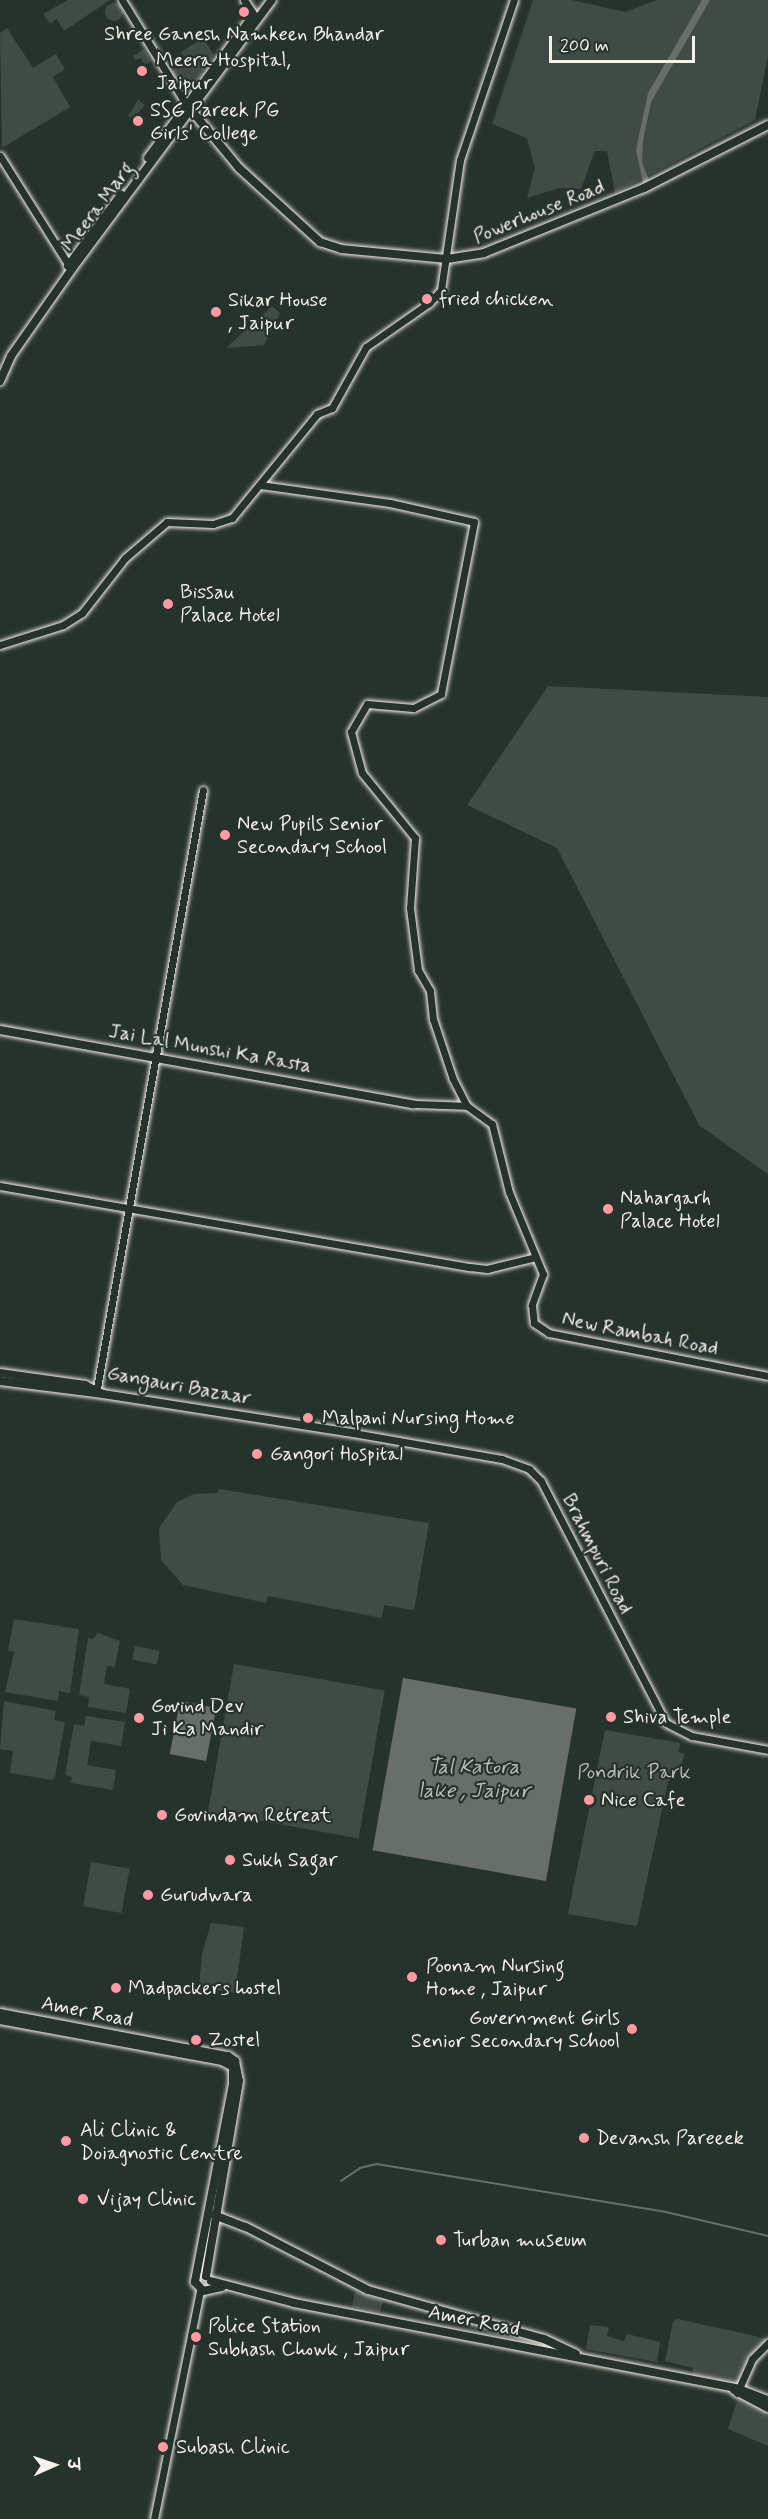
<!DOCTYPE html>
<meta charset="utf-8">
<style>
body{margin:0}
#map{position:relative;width:768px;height:2519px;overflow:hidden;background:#26332d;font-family:Mynerve,"Playpen Sans Deva",sans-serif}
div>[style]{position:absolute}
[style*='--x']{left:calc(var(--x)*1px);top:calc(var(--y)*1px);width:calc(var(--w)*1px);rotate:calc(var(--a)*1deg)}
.green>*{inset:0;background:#414b45;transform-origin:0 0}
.round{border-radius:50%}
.water>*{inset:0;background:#676f68;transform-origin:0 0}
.stream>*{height:1.5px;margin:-0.75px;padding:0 0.75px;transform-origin:0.75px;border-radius:0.75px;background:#676f68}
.roads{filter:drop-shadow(0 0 2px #f4f1e8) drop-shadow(0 0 2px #f4f1e8)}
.tertiary>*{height:7px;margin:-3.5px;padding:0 3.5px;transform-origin:3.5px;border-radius:3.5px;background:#26332d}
.secondary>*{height:8px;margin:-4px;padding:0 4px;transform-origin:4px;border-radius:4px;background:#26332d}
.primary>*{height:8px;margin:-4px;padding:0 4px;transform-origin:4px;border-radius:4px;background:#26332d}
.dots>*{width:16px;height:16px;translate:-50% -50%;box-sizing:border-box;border:3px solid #26332d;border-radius:50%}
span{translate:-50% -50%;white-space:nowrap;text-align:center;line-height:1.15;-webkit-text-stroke:4.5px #26332d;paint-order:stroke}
.poi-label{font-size:20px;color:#f4f1e8}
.left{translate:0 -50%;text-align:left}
.right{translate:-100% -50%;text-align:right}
.street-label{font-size:20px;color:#f4f1e8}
.park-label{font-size:20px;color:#bebfb7}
.water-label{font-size:21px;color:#bcbdb5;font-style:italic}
.north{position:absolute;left:24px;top:2435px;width:60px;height:60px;-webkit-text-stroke:4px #26332d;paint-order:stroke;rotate:87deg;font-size:16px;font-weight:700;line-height:24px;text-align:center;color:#f4f1e8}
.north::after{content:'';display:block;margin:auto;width:21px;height:27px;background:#f4f1e8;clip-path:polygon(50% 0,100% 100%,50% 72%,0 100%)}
.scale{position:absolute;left:549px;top:36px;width:146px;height:27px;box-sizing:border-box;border:3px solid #f4f1e8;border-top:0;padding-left:8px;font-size:18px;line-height:21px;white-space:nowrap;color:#f4f1e8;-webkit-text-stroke:4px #26332d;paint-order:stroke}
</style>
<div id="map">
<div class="green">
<i style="clip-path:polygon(68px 0,110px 0,64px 31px,57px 19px,50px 23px,43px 14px)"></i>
<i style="clip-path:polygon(533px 0,572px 0,625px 12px,657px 0,768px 0,768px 56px,755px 120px,615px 193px,607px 151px,595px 151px,581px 189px,559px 188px,527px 198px,535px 168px,527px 138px,492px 124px)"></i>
<i class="round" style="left:105px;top:3px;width:18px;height:18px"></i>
<i style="clip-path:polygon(7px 28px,33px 68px,56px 54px,65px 69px,53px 77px,70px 107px,2px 148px,0 33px)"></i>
<i style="clip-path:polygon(203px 38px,214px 55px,185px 98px,171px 72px,186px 60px,181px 52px)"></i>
<i style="clip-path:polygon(144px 49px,151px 61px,145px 65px,141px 58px,135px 60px,133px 56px)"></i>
<i style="clip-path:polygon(138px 100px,145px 105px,138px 113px,146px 119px,142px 125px,128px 116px)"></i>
<i style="clip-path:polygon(272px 306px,280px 313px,264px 345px,226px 348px)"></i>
<i style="clip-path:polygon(548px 686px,768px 697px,768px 1174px,699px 1125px,557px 848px,467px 805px)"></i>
<i style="clip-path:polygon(219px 1489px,429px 1523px,414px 1610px,384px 1605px,382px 1618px,268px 1596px,266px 1603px,183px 1585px,161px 1560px,159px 1528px,177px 1502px,194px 1494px,217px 1493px)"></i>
<i style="clip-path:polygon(14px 1619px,79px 1629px,70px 1693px,59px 1691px,58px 1701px,5px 1692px,14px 1652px,8px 1651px)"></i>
<i style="clip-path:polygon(98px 1633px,120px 1641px,115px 1667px,107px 1666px,104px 1684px,130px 1689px,126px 1713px,88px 1707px,89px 1697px,79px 1695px,88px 1638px,93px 1639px)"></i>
<i style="left:135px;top:1646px;width:25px;height:14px;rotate:11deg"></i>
<i style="left:234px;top:1664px;width:153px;height:150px;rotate:10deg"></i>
<i style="clip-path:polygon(4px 1701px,56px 1711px,54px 1720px,65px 1722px,55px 1777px,52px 1780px,10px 1773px,13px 1751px,0 1749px)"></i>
<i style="clip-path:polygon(86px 1716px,125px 1722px,121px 1746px,91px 1741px,87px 1765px,116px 1770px,113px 1790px,71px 1783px,72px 1777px,65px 1775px,74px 1724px,84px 1726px)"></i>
<i style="clip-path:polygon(605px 1730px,680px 1743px,679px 1752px,685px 1754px,679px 1770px,668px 1782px,637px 1926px,568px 1914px)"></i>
<i style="left:91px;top:1862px;width:39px;height:45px;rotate:10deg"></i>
<i style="clip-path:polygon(211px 1923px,244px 1927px,235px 1993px,199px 1988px,202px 1954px)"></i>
<i style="clip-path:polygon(355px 2291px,383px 2301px,380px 2312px,352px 2307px)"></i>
<i style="clip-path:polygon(678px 2319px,751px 2335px,768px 2340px,755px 2351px,736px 2388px,692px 2378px,693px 2368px,665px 2361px,673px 2321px)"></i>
<i style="clip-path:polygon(590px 2325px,609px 2327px,607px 2336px,624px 2341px,627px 2334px,660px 2342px,657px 2362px,586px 2349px)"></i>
<i style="clip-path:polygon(739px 2395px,768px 2410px,768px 2446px,728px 2429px)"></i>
</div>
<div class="water">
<i style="clip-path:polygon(702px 0,710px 0,651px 102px,643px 140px,642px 162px,649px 180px,643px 183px,636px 150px,648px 93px)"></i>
<i style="left:403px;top:1678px;width:176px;height:175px;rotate:10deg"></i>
<i style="left:180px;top:1701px;width:37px;height:54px;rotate:11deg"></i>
</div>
<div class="stream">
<i style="--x:341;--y:2181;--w:23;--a:-34"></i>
<i style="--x:360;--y:2168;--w:17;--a:-13"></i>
<i style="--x:377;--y:2164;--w:293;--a:9.4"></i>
<i style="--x:666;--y:2212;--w:105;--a:13.2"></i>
</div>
<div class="roads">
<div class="tertiary">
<i style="--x:122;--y:0;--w:122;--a:58.4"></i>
<i style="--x:244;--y:0;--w:23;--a:56"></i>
<i style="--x:0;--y:156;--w:131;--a:57.8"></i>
<i style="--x:260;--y:485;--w:131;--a:7.9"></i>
<i style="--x:390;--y:503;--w:86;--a:12.7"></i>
<i style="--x:474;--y:522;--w:175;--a:100.9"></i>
<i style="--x:441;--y:694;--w:31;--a:153"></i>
<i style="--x:413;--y:708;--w:46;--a:-175"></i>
<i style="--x:367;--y:704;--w:32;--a:120"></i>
<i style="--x:351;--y:732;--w:42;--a:75"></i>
<i style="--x:362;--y:773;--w:84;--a:50.8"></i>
<i style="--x:415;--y:838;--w:70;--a:94.1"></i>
<i style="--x:410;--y:908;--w:63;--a:82.6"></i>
<i style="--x:418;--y:970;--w:24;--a:60"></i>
<i style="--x:430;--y:991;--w:28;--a:84"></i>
<i style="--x:433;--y:1019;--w:63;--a:71.6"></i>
<i style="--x:453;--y:1079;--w:30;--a:63"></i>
<i style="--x:467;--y:1106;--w:31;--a:36"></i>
<i style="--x:492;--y:1124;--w:70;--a:76"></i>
<i style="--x:509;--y:1192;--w:89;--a:67.5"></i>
<i style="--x:543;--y:1274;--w:33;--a:110"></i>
<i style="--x:532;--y:1305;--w:18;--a:84"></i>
<i style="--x:534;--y:1323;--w:18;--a:34"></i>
<i style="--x:549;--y:1333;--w:223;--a:11.1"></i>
<i style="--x:0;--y:645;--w:66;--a:-17.6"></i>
<i style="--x:63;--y:625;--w:22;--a:-32"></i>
<i style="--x:82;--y:613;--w:70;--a:-52"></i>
<i style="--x:125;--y:558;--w:55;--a:-40.6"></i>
<i style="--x:167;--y:522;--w:46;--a:2.5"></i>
<i style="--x:213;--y:524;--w:20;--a:-18"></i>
<i style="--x:232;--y:518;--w:134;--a:-50.7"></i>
<i style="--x:317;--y:414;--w:16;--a:-22"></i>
<i style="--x:332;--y:408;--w:70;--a:-60.9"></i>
<i style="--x:366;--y:347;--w:77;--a:-34.9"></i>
<i style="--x:429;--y:303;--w:18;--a:-47"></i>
<i style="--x:441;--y:290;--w:131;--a:-81.7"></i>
<i style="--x:460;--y:160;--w:169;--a:-71.4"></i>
<i style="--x:413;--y:1104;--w:54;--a:2.1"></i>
<i style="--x:0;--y:1186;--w:477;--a:9.8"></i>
<i style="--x:470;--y:1267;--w:17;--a:7"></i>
<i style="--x:487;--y:1269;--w:50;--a:-13.8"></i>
<i style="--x:97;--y:1388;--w:607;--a:-79.95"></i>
<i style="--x:353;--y:1433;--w:151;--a:9.9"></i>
<i style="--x:502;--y:1459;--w:29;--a:20"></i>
<i style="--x:529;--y:1469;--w:17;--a:45"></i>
<i style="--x:541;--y:1481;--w:272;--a:62.7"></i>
<i style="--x:666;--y:1723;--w:29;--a:27"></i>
<i style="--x:692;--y:1736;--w:77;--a:10.4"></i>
<i style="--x:737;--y:2393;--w:37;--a:-66"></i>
<i style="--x:752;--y:2359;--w:23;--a:-45"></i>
<i style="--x:154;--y:2519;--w:234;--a:-78.6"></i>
</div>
<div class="secondary">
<i style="--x:187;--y:105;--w:82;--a:50.5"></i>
<i style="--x:239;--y:168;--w:110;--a:42.4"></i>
<i style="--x:320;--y:242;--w:22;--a:18"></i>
<i style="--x:341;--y:249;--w:106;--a:5.4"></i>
<i style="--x:447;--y:259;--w:37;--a:-9"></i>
<i style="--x:484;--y:253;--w:173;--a:-22.1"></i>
<i style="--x:644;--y:188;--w:139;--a:-26.9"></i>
<i style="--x:0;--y:1030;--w:420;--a:10.2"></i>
<i style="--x:0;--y:1373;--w:86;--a:8"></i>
<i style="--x:85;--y:1385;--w:20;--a:27"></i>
<i style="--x:103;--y:1394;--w:253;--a:8.9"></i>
<i style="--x:0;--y:1381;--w:104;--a:7.2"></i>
<i style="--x:0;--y:2013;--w:232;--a:10.7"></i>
<i style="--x:228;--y:2056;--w:9;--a:36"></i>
<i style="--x:235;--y:2061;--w:20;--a:79"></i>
<i style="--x:239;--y:2081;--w:198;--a:99.6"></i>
<i style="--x:0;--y:2020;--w:226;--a:10.5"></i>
<i style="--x:222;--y:2061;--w:13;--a:29"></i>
<i style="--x:233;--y:2067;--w:17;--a:90"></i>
<i style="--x:233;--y:2084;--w:202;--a:100.9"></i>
<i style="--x:195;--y:2282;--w:12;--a:48"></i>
<i style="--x:203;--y:2291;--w:19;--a:-12"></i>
<i style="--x:214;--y:2215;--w:34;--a:21"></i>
<i style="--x:246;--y:2227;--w:137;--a:27.3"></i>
<i style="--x:368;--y:2290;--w:183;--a:15.6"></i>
<i style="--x:544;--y:2339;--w:35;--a:25"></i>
<i style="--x:211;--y:2281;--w:86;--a:14.8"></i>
<i style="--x:294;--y:2303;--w:453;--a:10.9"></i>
<i style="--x:739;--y:2389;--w:31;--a:21"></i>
<i style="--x:734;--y:2390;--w:38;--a:28"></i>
</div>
<div class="primary">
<i style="--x:148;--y:158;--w:173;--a:-53.5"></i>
<i style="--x:68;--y:266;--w:89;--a:-53.3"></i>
<i style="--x:0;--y:381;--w:27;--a:-66"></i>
<i style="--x:11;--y:356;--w:106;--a:-55"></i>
<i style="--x:72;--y:269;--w:335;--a:-53.4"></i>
</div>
</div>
<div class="dots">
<i style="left:244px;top:12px;background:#ff9aa2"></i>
<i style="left:142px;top:71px;background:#ff9aa2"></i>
<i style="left:138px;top:121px;background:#ff9aa2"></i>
<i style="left:427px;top:299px;background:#ff9aa2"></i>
<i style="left:216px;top:312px;background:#ff9aa2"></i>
<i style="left:168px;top:604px;background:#ff9aa2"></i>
<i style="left:225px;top:835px;background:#ff9aa2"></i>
<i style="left:608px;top:1209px;background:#ff9aa2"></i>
<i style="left:308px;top:1418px;background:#ff9aa2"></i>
<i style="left:257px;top:1454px;background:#ff9aa2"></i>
<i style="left:611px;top:1717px;background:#ff9aa2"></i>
<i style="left:139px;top:1718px;background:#ff9aa2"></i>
<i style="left:589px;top:1800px;background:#ff9aa2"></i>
<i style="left:162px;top:1815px;background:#ff9aa2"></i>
<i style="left:230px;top:1860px;background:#ff9aa2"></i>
<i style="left:148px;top:1895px;background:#ff9aa2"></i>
<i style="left:412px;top:1977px;background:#ff9aa2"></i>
<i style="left:116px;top:1988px;background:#ff9aa2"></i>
<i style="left:632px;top:2029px;background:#ff9aa2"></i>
<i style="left:196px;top:2040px;background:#ff9aa2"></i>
<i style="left:584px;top:2138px;background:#ff9aa2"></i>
<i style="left:66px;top:2141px;background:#ff9aa2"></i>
<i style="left:83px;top:2199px;background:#ff9aa2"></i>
<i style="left:441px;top:2240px;background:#ff9aa2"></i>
<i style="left:196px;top:2337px;background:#ff9aa2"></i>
<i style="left:163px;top:2447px;background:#ff9aa2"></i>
</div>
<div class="poi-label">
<span style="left:244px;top:34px">Shree Ganesh Namkeen Bhandar</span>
<span class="left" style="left:156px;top:72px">Meera Hospital,<br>Jaipur</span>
<span class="left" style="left:150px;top:122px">SSG Pareek PG<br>Girls' College</span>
<span class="left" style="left:439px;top:299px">fried chicken</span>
<span class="left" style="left:228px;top:312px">Sikar House<br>, Jaipur</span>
<span class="left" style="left:180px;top:604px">Bissau<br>Palace Hotel</span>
<span class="left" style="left:237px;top:836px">New Pupils Senior<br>Secondary School</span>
<span class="left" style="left:620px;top:1210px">Nahargarh<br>Palace Hotel</span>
<span class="left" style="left:322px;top:1418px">Malpani Nursing Home</span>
<span class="left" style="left:270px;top:1454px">Gangori Hospital</span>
<span class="left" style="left:151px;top:1718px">Govind Dev<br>Ji Ka Mandir</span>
<span class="left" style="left:623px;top:1717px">Shiva Temple</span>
<span class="left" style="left:601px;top:1800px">Nice Cafe</span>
<span class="left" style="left:174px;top:1815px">Govindam Retreat</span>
<span class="left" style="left:242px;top:1860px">Sukh Sagar</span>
<span class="left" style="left:160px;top:1895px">Gurudwara</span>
<span class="left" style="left:426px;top:1978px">Poonam Nursing<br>Home , Jaipur</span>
<span class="left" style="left:128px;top:1988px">Madpackers hostel</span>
<span class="right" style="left:620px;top:2030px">Government Girls<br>Senior Secondary School</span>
<span class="left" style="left:208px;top:2040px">Zostel</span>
<span class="left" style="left:80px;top:2142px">Ali Clinic &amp;<br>Doiagnostic Centre</span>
<span class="left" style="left:596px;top:2138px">Devansh Pareeek</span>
<span class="left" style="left:97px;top:2199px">Vijay Clinic</span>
<span class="left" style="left:453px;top:2240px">Turban museum</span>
<span class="left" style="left:208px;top:2338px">Police Station<br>Subhash Chowk , Jaipur</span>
<span class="left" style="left:176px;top:2447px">Subash Clinic</span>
</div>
<div class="street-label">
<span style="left:98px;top:207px;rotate:-53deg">Meera Marg</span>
<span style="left:539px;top:212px;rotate:-22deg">Powerhouse Road</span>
<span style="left:210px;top:1049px;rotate:10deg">Jai Lal Munshi Ka Rasta</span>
<span style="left:640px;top:1334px;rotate:11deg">New Rambah Road</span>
<span style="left:179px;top:1386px;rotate:10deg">Gangauri Bazaar</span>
<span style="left:597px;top:1554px;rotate:63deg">Brahmpuri Road</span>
<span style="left:87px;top:2012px;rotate:11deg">Amer Road</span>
<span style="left:474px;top:2321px;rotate:11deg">Amer Road</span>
</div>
<div class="park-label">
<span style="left:634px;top:1772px">Pondrik Park</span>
</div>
<div class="water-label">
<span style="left:474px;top:1779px">Tal Katora<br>lake , Jaipur</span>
</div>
<div class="north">उ</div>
<div class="scale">200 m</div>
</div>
